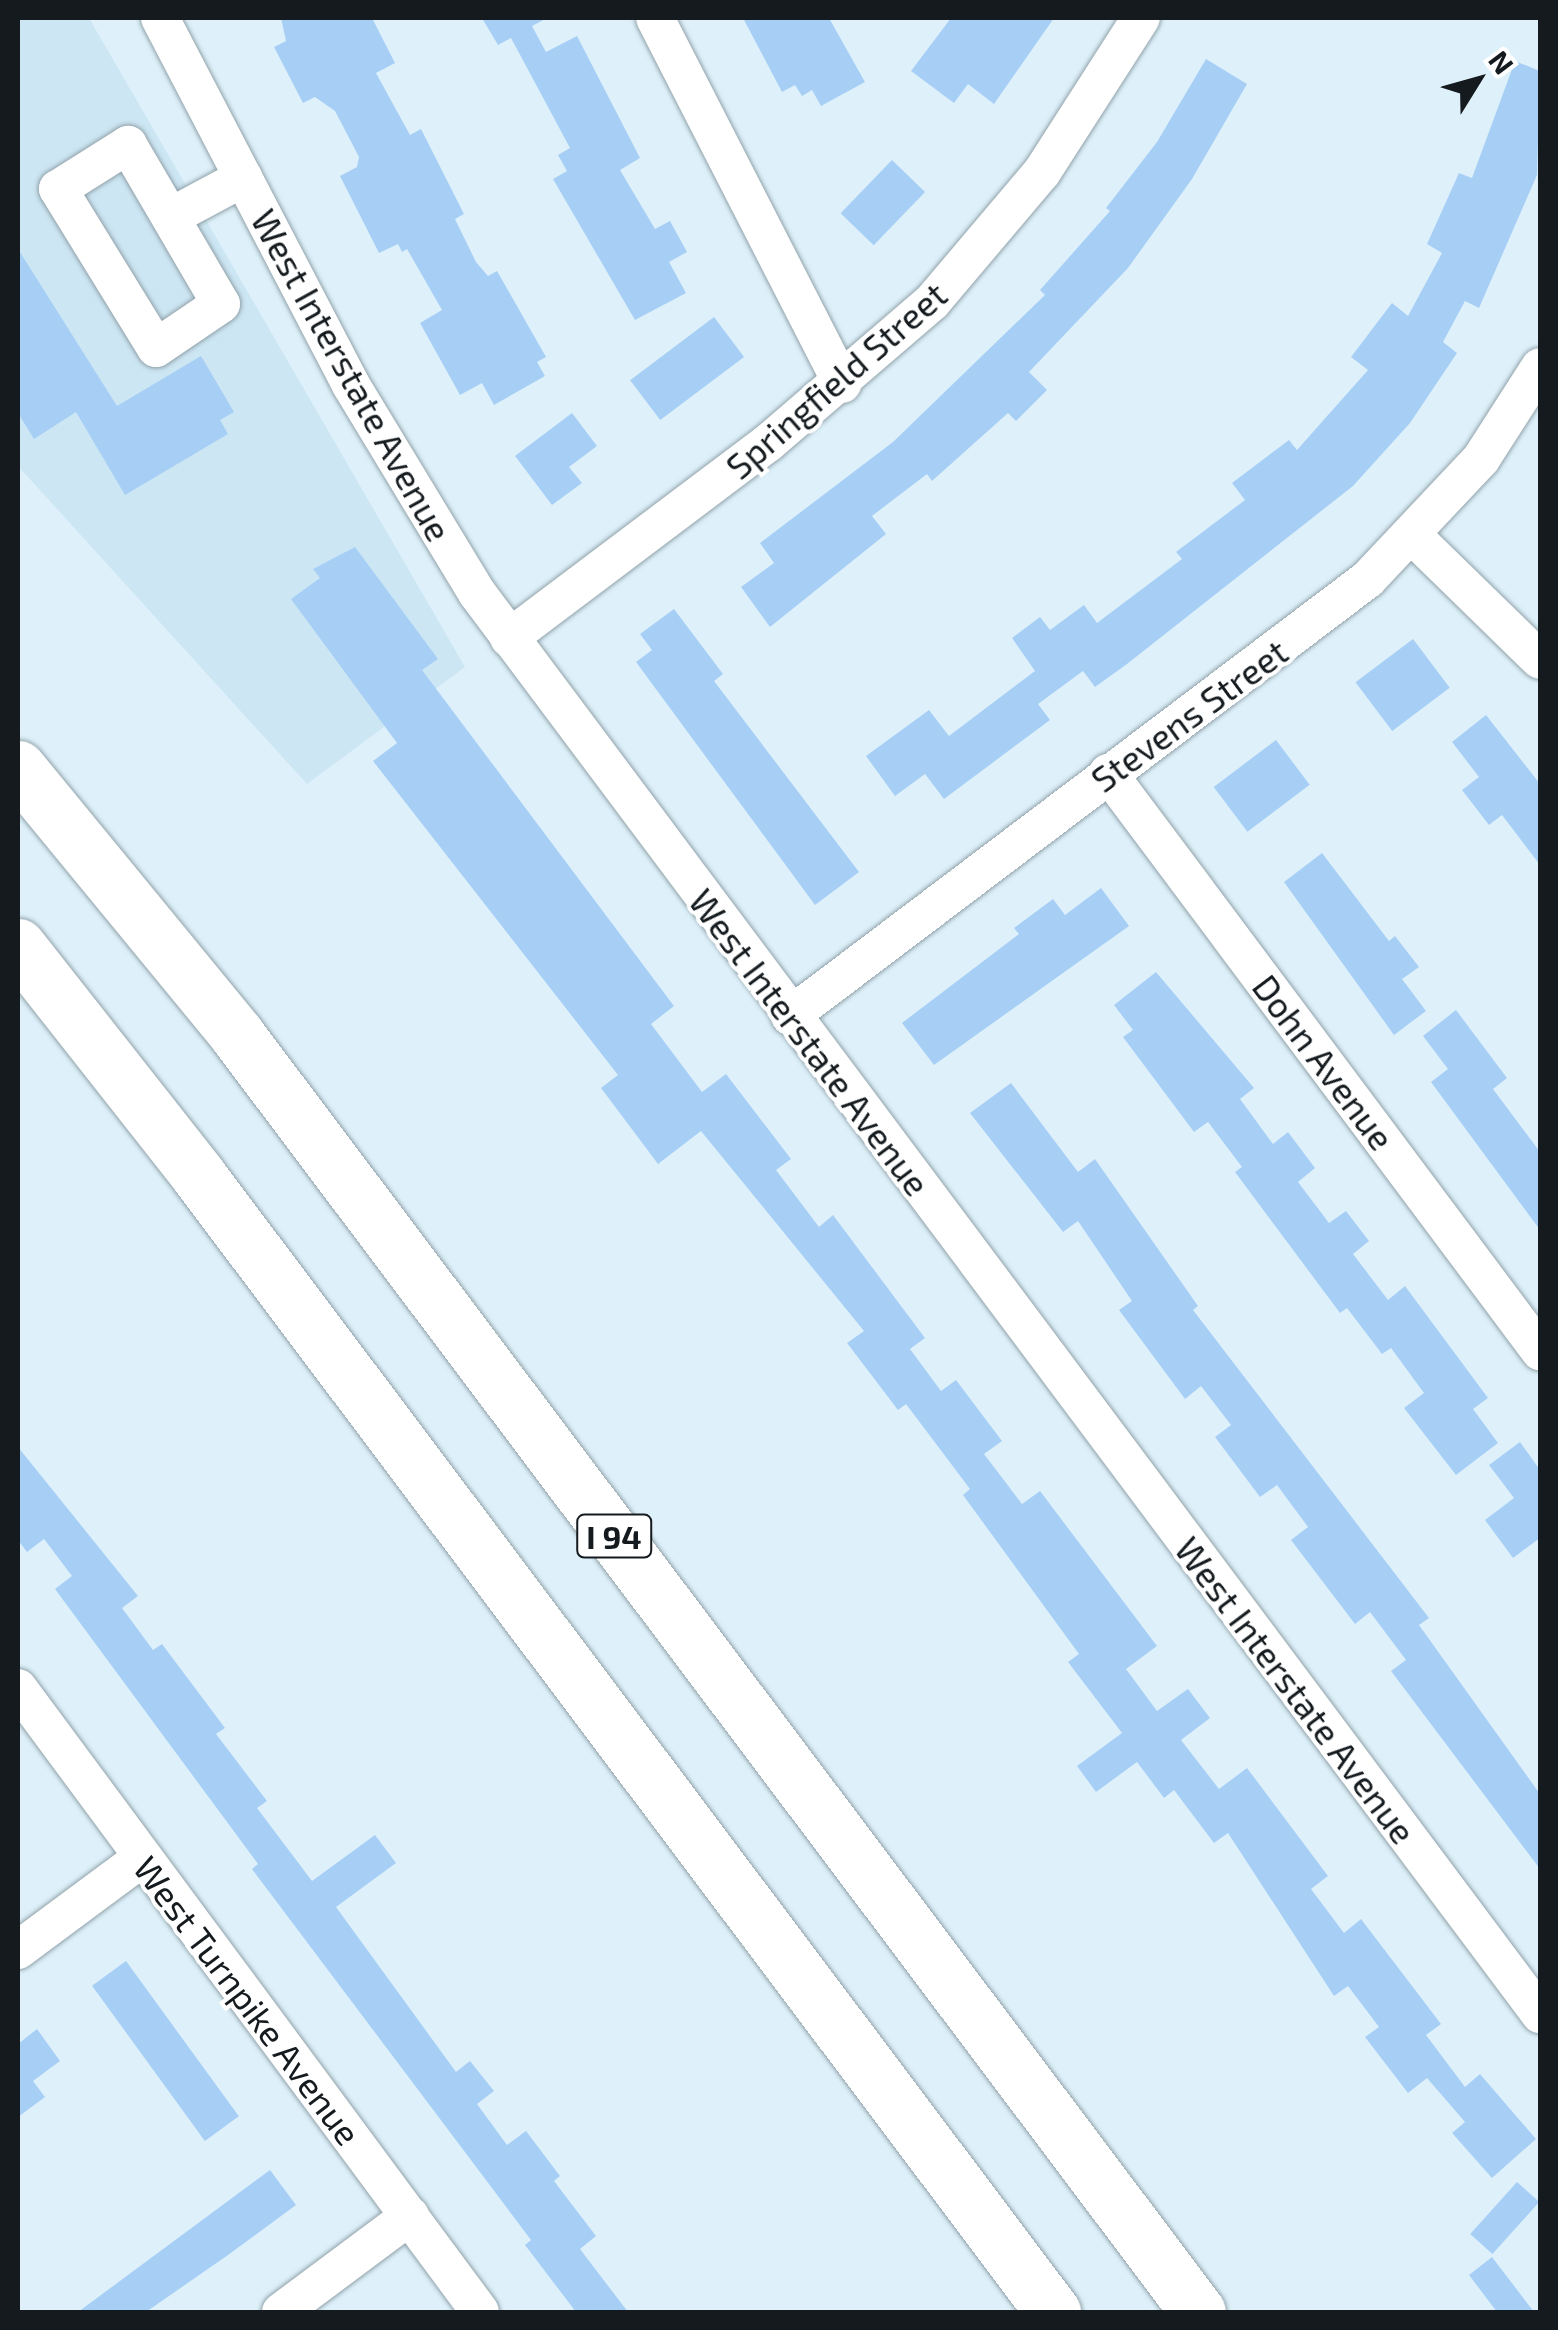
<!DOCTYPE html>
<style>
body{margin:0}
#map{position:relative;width:1558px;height:2330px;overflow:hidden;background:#def1fa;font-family:"Exo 2",sans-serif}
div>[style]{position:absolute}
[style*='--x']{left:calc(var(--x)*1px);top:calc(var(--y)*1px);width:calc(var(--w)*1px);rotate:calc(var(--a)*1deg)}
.built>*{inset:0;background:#cce6f3}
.building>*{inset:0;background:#a7cff6;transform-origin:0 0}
.roads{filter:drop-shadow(0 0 2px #91a2aa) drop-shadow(0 0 2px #91a2aa)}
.minor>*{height:38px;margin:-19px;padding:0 19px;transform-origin:19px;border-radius:19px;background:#fff}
.highway>*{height:55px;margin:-27.5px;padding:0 27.5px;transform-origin:27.5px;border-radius:27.5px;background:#fff}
span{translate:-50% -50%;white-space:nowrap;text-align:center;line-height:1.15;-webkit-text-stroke:8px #fff;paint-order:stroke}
.shield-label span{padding:2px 8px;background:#fff;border:2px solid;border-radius:8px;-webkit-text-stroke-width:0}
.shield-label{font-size:32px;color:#141a1e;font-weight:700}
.street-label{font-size:35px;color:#141a1e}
.frame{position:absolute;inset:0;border:20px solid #141a1e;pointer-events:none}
.north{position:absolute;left:1428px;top:30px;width:100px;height:100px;-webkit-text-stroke:8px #fff;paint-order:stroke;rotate:53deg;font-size:28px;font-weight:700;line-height:40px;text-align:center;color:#141a1e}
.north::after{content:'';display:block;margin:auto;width:35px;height:45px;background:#141a1e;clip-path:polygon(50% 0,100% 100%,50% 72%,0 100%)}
</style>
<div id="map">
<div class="built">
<i style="clip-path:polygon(18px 18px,89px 18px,465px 667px,307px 784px,18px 466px)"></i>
</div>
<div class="building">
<i style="clip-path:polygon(281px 18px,372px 18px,395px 63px,376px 73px,410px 135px,421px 129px,464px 214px,455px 219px,476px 262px,488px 276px,497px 271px,546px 357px,537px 362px,545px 376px,494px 405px,482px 383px,460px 395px,420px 323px,442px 310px,407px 249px,402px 252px,398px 244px,379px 253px,340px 176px,357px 167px,359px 157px,335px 111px,315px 97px,303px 103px,274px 47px,286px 41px)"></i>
<i style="clip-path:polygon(482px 18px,547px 18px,532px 26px,546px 52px,577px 36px,640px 158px,620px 170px,655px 229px,670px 221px,687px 252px,669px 262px,686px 293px,635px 320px,553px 179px,567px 171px,558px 155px,570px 148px,511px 38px,498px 45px)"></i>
<i style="clip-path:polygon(743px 18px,829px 18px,865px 82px,821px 106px,812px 90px,802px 96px,795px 85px,782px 92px)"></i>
<i style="clip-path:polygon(951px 18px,1054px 18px,994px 104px,968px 84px,954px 103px,911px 71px)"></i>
<i style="clip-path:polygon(1206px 59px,1247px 84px,1192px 179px,1128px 268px,1029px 372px,1047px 390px,1016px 421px,1008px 413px,932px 481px,927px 474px,872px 516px,886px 534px,770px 627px,741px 587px,774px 563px,760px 543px,893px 442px,1045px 295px,1040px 290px,1110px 211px,1106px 208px,1157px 142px)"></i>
<i style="clip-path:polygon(1515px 61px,1540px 71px,1537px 175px,1479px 308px,1465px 301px,1443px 342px,1457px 353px,1410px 423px,1353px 486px,1127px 664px,1095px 687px,1083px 671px,1038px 704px,1050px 720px,944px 799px,925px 774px,895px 796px,866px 756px,929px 710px,949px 736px,1035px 671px,1012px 638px,1040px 617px,1050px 630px,1084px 605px,1097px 623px,1182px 559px,1176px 552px,1245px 500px,1232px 483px,1289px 440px,1297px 450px,1368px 370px,1351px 357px,1392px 303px,1408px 316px,1442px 253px,1427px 244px,1459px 173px,1472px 178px)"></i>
<i style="left:892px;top:160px;width:46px;height:74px;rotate:44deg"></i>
<i style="clip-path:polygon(18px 249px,117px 406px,201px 356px,234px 412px,220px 420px,228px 434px,125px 495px,76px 412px,34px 439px,18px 413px)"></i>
<i style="left:714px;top:317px;width:50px;height:105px;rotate:53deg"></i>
<i style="clip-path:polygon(572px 413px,597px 446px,569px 467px,582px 483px,552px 505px,515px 456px)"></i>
<i style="clip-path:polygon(355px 547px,438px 659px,422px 670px,674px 1006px,651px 1024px,702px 1092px,726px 1074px,791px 1159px,776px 1170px,819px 1227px,833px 1215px,925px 1338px,910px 1349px,941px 1391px,956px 1380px,1002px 1441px,984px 1454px,1022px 1504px,1040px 1491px,1157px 1646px,1126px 1669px,1157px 1711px,1188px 1689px,1210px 1718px,1181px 1740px,1219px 1789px,1247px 1768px,1328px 1876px,1311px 1889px,1344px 1933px,1361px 1919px,1441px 2024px,1426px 2035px,1465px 2087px,1480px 2074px,1536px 2139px,1492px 2178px,1452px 2133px,1465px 2122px,1427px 2078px,1408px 2093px,1365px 2037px,1379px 2027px,1348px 1986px,1334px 1996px,1228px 1833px,1214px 1843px,1174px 1790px,1164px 1798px,1137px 1762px,1096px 1792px,1077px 1766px,1122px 1733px,1068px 1662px,1079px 1654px,963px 1495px,970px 1489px,906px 1404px,898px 1410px,847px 1343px,864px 1331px,701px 1131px,658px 1164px,601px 1088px,618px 1075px,373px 761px,397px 743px,291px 599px,320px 578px,313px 569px)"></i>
<i style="clip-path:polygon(674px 609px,723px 674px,714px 681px,859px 872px,815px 905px,636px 662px,652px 650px,640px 634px)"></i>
<i style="left:1413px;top:639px;width:61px;height:72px;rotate:53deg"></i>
<i style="clip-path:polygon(1486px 715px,1540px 784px,1540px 865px,1502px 815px,1489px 825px,1462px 790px,1479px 777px,1452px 742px)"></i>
<i style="left:1276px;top:740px;width:56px;height:78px;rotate:53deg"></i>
<i style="clip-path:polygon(1322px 853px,1389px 941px,1395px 936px,1419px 967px,1402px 979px,1426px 1011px,1394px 1035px,1284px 882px)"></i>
<i style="clip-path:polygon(1101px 888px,1129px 926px,934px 1065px,902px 1023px,1019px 934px,1014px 928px,1053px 899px,1065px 915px)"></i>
<i style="clip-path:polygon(1156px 972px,1254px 1088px,1240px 1099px,1273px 1144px,1288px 1132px,1315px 1168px,1298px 1182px,1329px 1223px,1346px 1211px,1369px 1241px,1353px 1254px,1388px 1300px,1405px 1286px,1488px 1398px,1473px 1409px,1498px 1443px,1456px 1475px,1404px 1408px,1424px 1393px,1391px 1348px,1382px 1354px,1347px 1308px,1340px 1313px,1235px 1172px,1242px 1167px,1208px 1122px,1194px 1132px,1123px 1037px,1133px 1030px,1114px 1005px)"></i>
<i style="clip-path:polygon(1456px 1010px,1507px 1078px,1493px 1089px,1540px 1152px,1540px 1230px,1431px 1082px,1448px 1069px,1423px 1036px)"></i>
<i style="clip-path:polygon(1011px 1083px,1078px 1172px,1095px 1159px,1198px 1306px,1193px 1310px,1429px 1618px,1419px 1625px,1540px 1794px,1540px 1869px,1391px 1671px,1406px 1660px,1370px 1612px,1355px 1624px,1291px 1540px,1308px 1527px,1277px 1485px,1260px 1497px,1215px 1437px,1231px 1425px,1201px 1386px,1185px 1399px,1119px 1310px,1132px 1301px,1078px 1221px,1063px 1232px,970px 1113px)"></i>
<i style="clip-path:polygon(1520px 1442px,1540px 1470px,1540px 1538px,1513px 1558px,1485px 1520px,1514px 1498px,1489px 1465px)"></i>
<i style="clip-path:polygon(18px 1447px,138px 1596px,122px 1608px,153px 1650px,162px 1644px,225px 1728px,216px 1734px,267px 1801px,257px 1808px,312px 1881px,375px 1835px,396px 1863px,336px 1907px,456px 2072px,470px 2061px,494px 2091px,477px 2104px,507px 2145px,526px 2131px,560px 2176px,554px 2181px,596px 2236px,580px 2249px,628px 2312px,576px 2312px,525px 2245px,531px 2240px,252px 1869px,258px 1864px,55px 1589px,72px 1576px,44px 1539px,27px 1552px,18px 1540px)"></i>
<i style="left:126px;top:1961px;width:192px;height:42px;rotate:54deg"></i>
<i style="clip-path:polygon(37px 2029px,60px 2061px,33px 2081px,45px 2097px,18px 2117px,18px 2044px)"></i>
<i style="clip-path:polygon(270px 2170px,296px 2205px,228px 2255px,146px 2312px,78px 2312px)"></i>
<i style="left:1517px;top:2182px;width:30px;height:70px;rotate:42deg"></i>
<i style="clip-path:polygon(1492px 2257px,1534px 2312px,1497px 2312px,1469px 2275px)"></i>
</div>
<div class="roads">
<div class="minor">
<i style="--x:160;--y:18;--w:414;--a:62.5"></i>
<i style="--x:351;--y:385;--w:243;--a:58.8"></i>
<i style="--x:477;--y:593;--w:1775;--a:53.2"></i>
<i style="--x:655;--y:18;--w:411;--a:62.9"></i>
<i style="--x:128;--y:145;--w:184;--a:59.7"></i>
<i style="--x:221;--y:304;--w:78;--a:145.9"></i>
<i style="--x:156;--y:348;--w:187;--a:-121.6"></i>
<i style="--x:58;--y:189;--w:83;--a:-32.2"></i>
<i style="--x:172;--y:216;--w:81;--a:-28.2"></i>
<i style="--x:1413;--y:536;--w:177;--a:44.3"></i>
<i style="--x:509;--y:638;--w:324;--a:-37"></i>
<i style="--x:768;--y:443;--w:216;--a:-40.7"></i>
<i style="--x:932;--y:302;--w:170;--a:-49.8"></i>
<i style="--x:1042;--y:172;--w:183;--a:-57.3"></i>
<i style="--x:1108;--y:773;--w:722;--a:53.23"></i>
<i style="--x:790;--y:1016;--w:725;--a:-37.09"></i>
<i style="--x:1368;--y:579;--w:165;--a:-46.7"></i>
<i style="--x:1481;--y:459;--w:109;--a:-57.3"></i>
<i style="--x:18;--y:1688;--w:776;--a:53.48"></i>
<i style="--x:18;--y:1950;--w:154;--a:-36.6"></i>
<i style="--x:281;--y:2312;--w:161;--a:-36.7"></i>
</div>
<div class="highway">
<i style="--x:18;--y:768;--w:345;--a:50.6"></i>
<i style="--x:237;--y:1035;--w:1598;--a:53.04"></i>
<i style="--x:18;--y:946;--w:291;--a:51.8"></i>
<i style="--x:198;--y:1175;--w:1423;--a:53.06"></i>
</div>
</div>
<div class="shield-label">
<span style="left:614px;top:1536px">I 94</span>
</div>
<div class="street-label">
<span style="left:352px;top:375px;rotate:61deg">West Interstate Avenue</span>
<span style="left:836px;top:380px;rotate:-41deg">Springfield Street</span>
<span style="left:1189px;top:715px;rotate:-36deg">Stevens Street</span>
<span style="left:810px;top:1042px;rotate:53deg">West Interstate Avenue</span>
<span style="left:1324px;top:1062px;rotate:53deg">Dohn Avenue</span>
<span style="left:1296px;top:1690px;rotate:53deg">West Interstate Avenue</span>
<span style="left:248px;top:2000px;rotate:53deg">West Turnpike Avenue</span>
</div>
<div class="frame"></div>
<div class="north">N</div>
</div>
